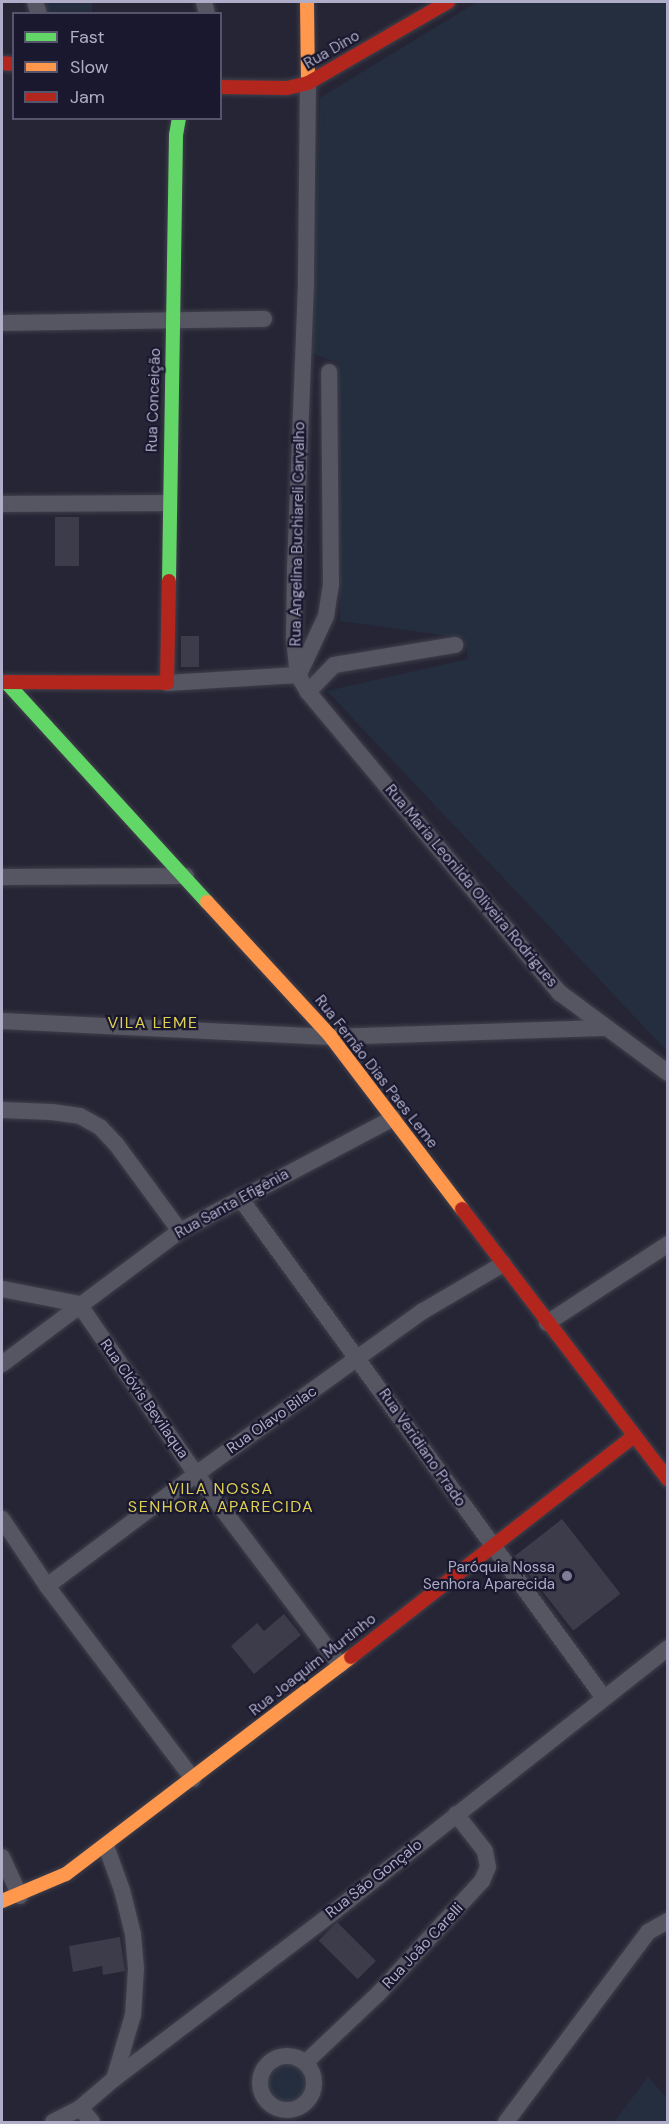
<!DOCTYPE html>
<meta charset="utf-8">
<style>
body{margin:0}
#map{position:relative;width:669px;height:2124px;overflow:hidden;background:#262535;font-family:"DM Sans",sans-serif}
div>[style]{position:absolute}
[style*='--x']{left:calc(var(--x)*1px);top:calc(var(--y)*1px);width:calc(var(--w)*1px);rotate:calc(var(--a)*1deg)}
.green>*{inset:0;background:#252e3e;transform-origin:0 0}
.round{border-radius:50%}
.building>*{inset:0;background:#3c3c4a;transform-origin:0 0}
.roads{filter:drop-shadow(0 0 2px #41404c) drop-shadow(0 0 2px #41404c)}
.street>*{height:16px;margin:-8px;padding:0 8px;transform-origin:8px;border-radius:8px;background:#565562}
.street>.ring{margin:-8px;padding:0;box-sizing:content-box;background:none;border:16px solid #565562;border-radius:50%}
.fast>*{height:14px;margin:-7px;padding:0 7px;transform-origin:7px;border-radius:7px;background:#63d668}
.slow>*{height:14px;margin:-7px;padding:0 7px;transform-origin:7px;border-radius:7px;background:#ff974d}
.jam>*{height:14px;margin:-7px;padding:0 7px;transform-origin:7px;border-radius:7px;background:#b3261e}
.dots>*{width:16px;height:16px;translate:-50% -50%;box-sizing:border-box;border:3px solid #19182f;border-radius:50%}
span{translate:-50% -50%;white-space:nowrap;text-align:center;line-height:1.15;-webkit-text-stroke:4.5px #19182f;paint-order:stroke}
.street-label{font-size:15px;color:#afadc7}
.poi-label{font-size:15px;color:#afadc7}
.right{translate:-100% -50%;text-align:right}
.neighbourhood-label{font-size:16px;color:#ded052;letter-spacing:1.5px}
.frame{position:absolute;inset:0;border:3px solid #afadc7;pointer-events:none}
.legend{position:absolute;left:12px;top:12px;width:210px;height:108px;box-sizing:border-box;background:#19182f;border:2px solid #55546c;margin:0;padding:8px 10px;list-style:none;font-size:18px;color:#afadc7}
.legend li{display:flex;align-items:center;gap:12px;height:30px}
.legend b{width:30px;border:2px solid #55546c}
</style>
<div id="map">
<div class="green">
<i style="left:43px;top:2px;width:49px;height:11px"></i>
<i style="clip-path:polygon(477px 2px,667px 2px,667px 1051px,327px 691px,468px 659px,464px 638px,340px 621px,337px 363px,312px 353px,320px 98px)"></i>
<i class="round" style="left:268px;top:2064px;width:38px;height:38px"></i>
<i style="clip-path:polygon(648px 2077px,667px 2098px,667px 2122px,614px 2122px)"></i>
</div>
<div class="building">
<i style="left:55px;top:517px;width:24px;height:49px"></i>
<i style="left:181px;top:636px;width:18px;height:31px"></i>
<i style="left:562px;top:1519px;width:95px;height:60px;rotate:52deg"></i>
<i style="clip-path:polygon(284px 1614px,301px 1635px,254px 1674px,231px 1646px,257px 1623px,264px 1631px)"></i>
<i style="left:337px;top:1922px;width:55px;height:26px;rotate:45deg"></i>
<i style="clip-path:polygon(120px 1937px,125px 1971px,103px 1975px,102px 1966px,73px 1972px,69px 1946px)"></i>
</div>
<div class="roads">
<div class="street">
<i style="--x:35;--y:2;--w:13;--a:72"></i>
<i style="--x:204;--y:2;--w:12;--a:76"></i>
<i style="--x:308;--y:83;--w:200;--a:90.6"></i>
<i style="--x:306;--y:283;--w:285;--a:92.2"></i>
<i style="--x:295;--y:568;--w:70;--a:90.8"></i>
<i style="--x:294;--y:638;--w:37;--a:84"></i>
<i style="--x:298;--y:675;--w:20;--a:60"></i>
<i style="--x:308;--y:692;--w:393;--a:50.1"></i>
<i style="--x:560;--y:993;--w:134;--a:36.5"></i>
<i style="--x:2;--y:323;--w:262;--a:-0.9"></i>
<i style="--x:2;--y:504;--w:166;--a:-0.3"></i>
<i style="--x:299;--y:674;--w:64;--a:-65"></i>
<i style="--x:326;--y:616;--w:31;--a:-81"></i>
<i style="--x:331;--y:585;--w:213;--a:-90.5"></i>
<i style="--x:167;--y:683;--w:131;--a:-3.5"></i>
<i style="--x:308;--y:692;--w:37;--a:-46"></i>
<i style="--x:334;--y:665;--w:123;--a:-9.4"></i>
<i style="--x:2;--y:877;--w:184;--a:-0.3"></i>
<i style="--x:2;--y:1021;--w:329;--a:2.8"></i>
<i style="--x:331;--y:1037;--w:272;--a:-1.9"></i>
<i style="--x:2;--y:1110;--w:50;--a:2.3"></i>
<i style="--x:52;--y:1112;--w:28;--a:8"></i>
<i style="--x:80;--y:1116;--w:23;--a:29"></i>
<i style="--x:100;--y:1127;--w:23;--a:47"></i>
<i style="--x:116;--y:1144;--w:108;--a:53.7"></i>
<i style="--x:240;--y:1198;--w:618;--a:53.95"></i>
<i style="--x:2;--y:1289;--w:78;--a:11"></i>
<i style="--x:79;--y:1304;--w:206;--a:55.5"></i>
<i style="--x:196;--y:1474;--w:239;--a:53"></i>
<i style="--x:547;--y:1323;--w:145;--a:-33.1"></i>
<i style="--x:2;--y:1364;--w:222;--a:-36.8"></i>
<i style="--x:180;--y:1231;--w:241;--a:-27.9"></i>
<i style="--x:2;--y:1519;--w:81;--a:56.1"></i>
<i style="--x:47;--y:1586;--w:242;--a:52.9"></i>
<i style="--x:47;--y:1586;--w:186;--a:-36.9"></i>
<i style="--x:196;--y:1474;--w:279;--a:-35.7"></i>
<i style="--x:423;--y:1311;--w:93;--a:-30.4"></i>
<i style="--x:106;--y:1846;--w:47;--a:70"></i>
<i style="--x:122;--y:1890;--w:45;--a:76"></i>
<i style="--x:133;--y:1934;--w:35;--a:85"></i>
<i style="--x:136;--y:1969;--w:46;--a:93.7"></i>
<i style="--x:133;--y:2015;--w:67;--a:106.5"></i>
<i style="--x:2;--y:1857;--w:43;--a:65.2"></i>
<i class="ring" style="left:260px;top:2056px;width:38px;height:38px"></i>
<i style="--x:305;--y:2063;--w:100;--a:-43.4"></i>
<i style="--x:378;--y:1994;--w:154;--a:-47.4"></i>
<i style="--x:482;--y:1881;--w:15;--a:-67"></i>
<i style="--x:488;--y:1867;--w:16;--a:-101"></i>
<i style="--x:485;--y:1851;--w:47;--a:-128.1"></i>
<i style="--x:80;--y:2108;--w:18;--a:49"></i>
<i style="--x:53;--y:2122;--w:30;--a:-27"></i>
<i style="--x:80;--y:2108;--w:45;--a:-40.5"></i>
<i style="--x:114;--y:2079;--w:278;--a:-37.2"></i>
<i style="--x:335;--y:1911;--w:424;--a:-38.3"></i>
<i style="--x:506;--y:2122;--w:237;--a:-53.2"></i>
<i style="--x:648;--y:1932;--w:23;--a:-29"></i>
</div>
<div class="fast">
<i style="--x:169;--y:581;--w:446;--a:-89.1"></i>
<i style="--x:176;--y:135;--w:17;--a:-80"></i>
<i style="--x:6;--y:682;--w:298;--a:47.6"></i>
</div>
<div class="slow">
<i style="--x:307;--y:2;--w:81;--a:89.3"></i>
<i style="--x:207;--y:902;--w:183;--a:47.4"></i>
<i style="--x:331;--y:1037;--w:216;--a:52.7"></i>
<i style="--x:2;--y:1901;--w:69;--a:-22.9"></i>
<i style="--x:66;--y:1874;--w:358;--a:-37.3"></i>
</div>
<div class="jam">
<i style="--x:2;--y:63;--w:12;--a:5"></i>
<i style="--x:220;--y:87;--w:67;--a:0.9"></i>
<i style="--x:287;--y:88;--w:22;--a:-13"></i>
<i style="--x:308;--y:83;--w:162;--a:-30.1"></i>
<i style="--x:2;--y:682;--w:165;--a:0.3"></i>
<i style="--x:167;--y:683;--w:102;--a:-88.9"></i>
<i style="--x:462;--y:1209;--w:340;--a:52.7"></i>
<i style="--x:351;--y:1657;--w:359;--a:-38"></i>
</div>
</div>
<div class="dots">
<i style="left:567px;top:1576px;background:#7f7d94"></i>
</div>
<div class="street-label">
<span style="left:332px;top:50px;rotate:-30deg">Rua Dino</span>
<span style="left:154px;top:400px;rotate:-88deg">Rua Conceição</span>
<span style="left:298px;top:534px;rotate:-89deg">Rua Angelina Buchiareli Carvalho</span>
<span style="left:471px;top:886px;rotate:50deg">Rua Maria Leonilda Oliveira Rodrigues</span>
<span style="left:376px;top:1072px;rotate:52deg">Rua Fernão Dias Paes Leme</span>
<span style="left:232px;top:1204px;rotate:-29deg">Rua Santa Efigênia</span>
<span style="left:144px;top:1399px;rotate:55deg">Rua Clóvis Bevilaqua</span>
<span style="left:272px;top:1420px;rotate:-35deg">Rua Olavo Bilac</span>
<span style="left:422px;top:1448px;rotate:55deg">Rua Veridiano Prado</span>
<span style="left:313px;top:1665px;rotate:-38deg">Rua Joaquim Murtinho</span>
<span style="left:374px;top:1879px;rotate:-38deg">Rua São Gonçalo</span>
<span style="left:423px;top:1946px;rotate:-47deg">Rua João Carelli</span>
</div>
<div class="poi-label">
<span class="right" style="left:555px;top:1576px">Paróquia Nossa<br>Senhora Aparecida</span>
</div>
<div class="neighbourhood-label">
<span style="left:153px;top:1023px">VILA LEME</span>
<span style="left:221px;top:1498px">VILA NOSSA<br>SENHORA APARECIDA</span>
</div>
<div class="frame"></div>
<ul class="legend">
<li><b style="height:8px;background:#63d668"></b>Fast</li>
<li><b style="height:8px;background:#ff974d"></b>Slow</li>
<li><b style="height:8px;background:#b3261e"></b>Jam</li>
</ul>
</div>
